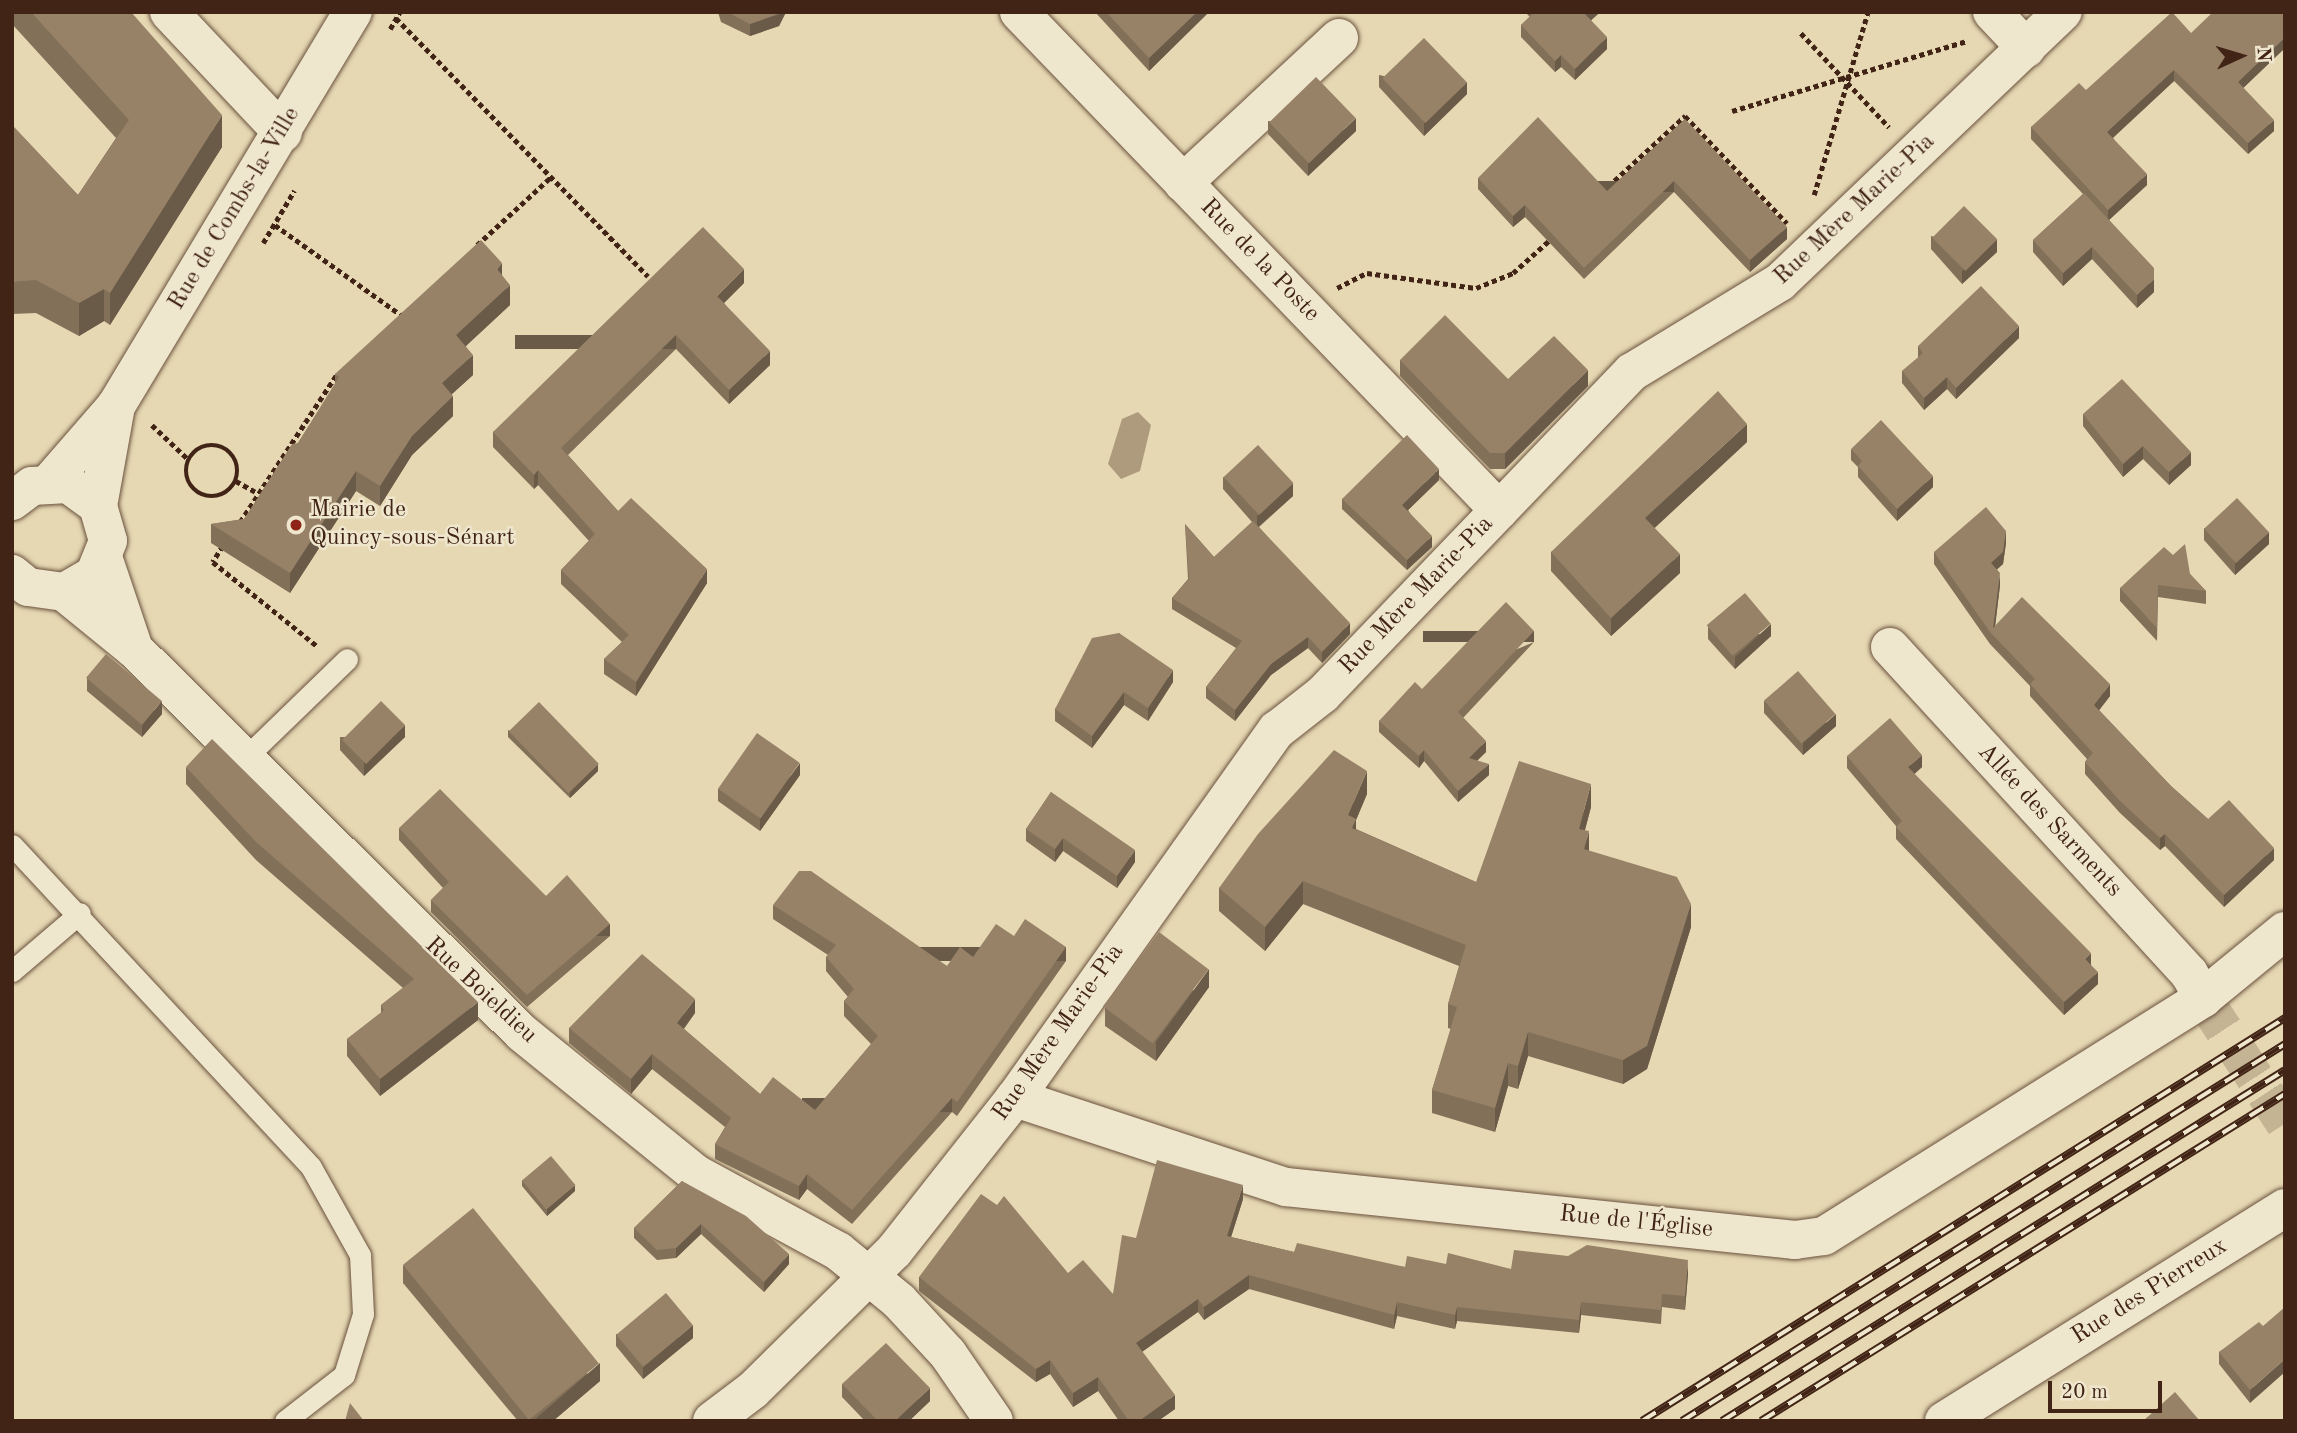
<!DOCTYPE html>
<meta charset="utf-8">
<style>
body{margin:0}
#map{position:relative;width:2297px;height:1433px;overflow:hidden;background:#e6d8b3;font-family:"Old Standard TT",serif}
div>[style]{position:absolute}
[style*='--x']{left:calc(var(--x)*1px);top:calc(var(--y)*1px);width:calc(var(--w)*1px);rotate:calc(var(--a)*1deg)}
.water>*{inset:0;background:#ae9b7e}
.minor-tunnel>*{height:38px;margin-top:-19px;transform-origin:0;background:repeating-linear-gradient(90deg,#c5b494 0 38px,transparent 0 57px)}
.path>*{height:4.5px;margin-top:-2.25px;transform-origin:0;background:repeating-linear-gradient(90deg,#412416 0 5px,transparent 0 8.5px)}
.path>.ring{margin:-2.25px;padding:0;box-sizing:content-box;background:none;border:4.5px solid #412416;border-radius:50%}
.roads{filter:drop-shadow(0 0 2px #6a513d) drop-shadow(0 0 2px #6a513d)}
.service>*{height:21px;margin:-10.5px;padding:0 10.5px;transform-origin:10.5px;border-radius:10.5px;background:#efe6ce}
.minor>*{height:38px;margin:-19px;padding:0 19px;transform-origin:19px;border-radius:19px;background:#efe6ce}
.secondary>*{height:38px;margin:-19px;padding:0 19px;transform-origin:19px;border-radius:19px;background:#efe6ce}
.rail>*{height:8px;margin-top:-4px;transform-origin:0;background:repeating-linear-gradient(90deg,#efe6ce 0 16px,#412416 0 32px);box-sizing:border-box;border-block:2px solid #412416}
.wall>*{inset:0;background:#827059}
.shaded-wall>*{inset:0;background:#6a5b49;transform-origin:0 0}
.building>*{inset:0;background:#978268;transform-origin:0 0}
.dots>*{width:19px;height:19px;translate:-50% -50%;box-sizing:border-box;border:4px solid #efe6ce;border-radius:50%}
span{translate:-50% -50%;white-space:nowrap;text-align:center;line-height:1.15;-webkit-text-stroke:5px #efe6ce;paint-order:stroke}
.street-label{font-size:24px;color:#412416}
.poi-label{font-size:24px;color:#412416}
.left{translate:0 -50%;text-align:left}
.frame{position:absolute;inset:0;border:14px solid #412416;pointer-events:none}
.north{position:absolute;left:2206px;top:21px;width:70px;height:70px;-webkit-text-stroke:5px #efe6ce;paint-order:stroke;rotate:86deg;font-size:19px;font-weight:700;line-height:28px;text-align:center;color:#412416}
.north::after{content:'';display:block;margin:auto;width:24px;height:32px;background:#412416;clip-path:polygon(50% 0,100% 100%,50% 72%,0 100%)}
.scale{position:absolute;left:2048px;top:1381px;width:114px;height:32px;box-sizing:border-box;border:4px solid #412416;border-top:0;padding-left:9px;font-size:21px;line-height:24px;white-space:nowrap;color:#412416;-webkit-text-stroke:5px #efe6ce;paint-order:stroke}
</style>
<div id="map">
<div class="water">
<i style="clip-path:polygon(1138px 412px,1151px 425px,1140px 471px,1121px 479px,1108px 464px,1122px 419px)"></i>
</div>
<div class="minor-tunnel">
<i style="--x:2203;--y:998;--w:150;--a:56.9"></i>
</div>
<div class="path">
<i style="--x:396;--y:18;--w:361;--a:45.7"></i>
<i style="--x:390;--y:29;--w:20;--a:-60"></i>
<i style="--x:1801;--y:33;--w:129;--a:46.9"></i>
<i style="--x:1732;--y:111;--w:245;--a:-16.6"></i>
<i style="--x:1602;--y:192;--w:113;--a:-42.5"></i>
<i style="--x:1685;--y:116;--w:148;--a:46.4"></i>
<i style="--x:1814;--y:195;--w:191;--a:-73.6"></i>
<i style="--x:275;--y:225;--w:155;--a:35.5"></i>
<i style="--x:263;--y:243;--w:61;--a:-59.2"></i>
<i style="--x:477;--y:245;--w:100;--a:-42.6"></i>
<i style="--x:1337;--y:288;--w:34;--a:-27"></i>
<i style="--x:1367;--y:273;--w:110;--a:7.8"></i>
<i style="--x:1476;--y:288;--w:40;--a:-22"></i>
<i style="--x:1513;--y:273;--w:52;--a:-41.9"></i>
<i style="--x:152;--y:425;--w:50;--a:43.4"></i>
<i class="ring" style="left:186px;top:445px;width:47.5px;height:47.5px"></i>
<i style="--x:236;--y:481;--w:25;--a:29"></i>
<i style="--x:240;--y:522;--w:177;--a:-56.8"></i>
<i style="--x:223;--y:546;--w:19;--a:122"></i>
<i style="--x:213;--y:562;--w:134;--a:38.9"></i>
</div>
<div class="roads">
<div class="service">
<i style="--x:245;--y:758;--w:142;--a:-44.1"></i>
<i style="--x:12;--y:845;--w:439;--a:47.1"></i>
<i style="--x:311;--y:1167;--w:101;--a:60.9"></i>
<i style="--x:360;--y:1255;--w:59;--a:87.1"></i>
<i style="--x:363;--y:1314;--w:64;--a:107.3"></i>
<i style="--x:344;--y:1375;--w:75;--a:142.1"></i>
<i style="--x:12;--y:971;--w:89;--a:-40.5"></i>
</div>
<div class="minor">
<i style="--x:169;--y:12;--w:166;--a:46.7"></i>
<i style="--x:1019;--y:12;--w:692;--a:46.05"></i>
<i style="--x:1992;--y:12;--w:50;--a:46.6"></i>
<i style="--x:1183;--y:183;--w:213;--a:-42.9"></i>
<i style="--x:104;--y:560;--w:94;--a:71.4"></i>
<i style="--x:64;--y:592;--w:90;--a:39.2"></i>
<i style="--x:134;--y:649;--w:546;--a:44.7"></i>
<i style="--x:522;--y:1033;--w:224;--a:39"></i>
<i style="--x:696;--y:1174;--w:162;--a:28.5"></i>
<i style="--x:838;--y:1251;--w:79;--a:39.3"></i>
<i style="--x:899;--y:1301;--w:72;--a:47.2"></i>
<i style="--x:948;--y:1354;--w:81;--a:55.5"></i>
<i style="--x:1890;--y:647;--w:442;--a:47.5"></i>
<i style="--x:2189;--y:973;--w:29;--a:61"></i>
<i style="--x:1015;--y:1098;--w:285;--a:18.2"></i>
<i style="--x:1286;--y:1187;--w:512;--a:5.94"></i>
<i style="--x:1795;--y:1240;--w:29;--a:-8"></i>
<i style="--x:1824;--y:1236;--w:448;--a:-32.1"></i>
<i style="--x:2203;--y:998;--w:106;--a:-39.3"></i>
<i style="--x:712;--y:1421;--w:51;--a:-37.1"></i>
<i style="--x:753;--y:1390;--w:198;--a:-44.6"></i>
<i style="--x:894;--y:1251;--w:195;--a:-51.7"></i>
<i style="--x:1015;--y:1098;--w:452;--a:-54.6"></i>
<i style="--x:1277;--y:730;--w:58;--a:-38"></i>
<i style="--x:1323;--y:694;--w:446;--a:-46.2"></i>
<i style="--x:1632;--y:372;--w:173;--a:-31.3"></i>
<i style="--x:1780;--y:282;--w:391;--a:-43.7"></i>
<i style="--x:1944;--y:1421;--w:402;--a:-32"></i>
</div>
<div class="secondary">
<i style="--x:50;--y:482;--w:101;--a:-49"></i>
<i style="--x:116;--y:406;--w:460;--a:-59"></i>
<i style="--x:12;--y:501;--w:25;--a:-37"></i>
<i style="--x:32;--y:486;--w:36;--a:-3"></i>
<i style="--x:68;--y:484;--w:37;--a:36"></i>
<i style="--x:98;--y:506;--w:36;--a:74"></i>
<i style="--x:108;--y:541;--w:37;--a:112"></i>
<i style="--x:94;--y:575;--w:34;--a:150"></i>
<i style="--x:64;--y:592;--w:36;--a:-172"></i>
<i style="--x:28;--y:587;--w:21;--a:-141"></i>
<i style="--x:98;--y:506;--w:102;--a:-79.8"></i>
</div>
</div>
<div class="rail">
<i style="--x:1642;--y:1421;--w:759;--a:-32.08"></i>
<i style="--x:1682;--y:1421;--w:711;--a:-32.01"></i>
<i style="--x:1722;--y:1421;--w:663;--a:-31.94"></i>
<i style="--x:1761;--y:1421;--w:618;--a:-31.97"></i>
</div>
<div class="wall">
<i style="clip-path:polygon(12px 12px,131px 12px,222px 147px,110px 325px,104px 321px,79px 336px,36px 313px,12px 314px,12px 125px,78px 195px,116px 138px,12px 24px)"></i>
<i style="clip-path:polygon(718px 12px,786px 12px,779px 26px,750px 36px,721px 22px)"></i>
<i style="clip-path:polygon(1095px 12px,1209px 12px,1149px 71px)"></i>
<i style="clip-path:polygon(1525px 12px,1598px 12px,1598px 14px,1591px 20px,1607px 49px,1575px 80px,1561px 67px,1555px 72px,1521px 37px,1521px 25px,1530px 17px)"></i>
<i style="clip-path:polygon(2191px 33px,2285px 48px,2243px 88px,2274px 131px,2248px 154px,2174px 81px,2113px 138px,2147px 185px,2109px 220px,2154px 292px,2137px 308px,2092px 259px,2063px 286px,2033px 252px,2033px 240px,2083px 194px,2031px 139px,2031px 127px,2086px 90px)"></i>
<i style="clip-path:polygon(1379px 75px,1467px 94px,1424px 136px,1379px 87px)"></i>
<i style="clip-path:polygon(1685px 119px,1787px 239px,1750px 272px,1674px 192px,1584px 279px,1525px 217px,1513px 227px,1478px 189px,1478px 178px,1607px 191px)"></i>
<i style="clip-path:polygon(1268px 121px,1356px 131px,1308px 176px,1268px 134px)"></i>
<i style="clip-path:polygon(1931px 236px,1997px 252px,1962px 284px,1931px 249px)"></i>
<i style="clip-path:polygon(502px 275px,510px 305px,466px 346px,473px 375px,452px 394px,453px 416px,412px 455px,380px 506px,356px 491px,290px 593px,211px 543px,211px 524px,244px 519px,298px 443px,335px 385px,335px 374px)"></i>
<i style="clip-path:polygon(744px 283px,724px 303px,770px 365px,729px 404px,676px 349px,568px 455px,618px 511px,707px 583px,636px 696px,604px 674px,604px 659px,622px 642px,561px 584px,561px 570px,589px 541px,538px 485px,534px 489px,493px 447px,493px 432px)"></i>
<i style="clip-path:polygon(2019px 338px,1956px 399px,1947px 389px,1924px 410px,1902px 383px,1902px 371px,1918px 358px,1918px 346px)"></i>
<i style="clip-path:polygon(1400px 360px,1508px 379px,1588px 386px,1505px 469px,1490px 469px,1400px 376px)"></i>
<i style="clip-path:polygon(2083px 414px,2191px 465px,2169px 485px,2143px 459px,2123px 477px,2083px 426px)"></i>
<i style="clip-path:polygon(1747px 442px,1654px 528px,1680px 573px,1611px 636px,1551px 571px,1551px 552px)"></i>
<i style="clip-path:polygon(1851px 449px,1933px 487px,1897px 521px,1858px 477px,1858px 467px,1851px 460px)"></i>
<i style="clip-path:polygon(1223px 477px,1293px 496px,1259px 527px,1350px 634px,1322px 663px,1308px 648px,1271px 675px,1235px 721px,1206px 698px,1206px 687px,1236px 648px,1172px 609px,1172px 598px,1188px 579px,1185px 524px,1214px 557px,1252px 522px,1223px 489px)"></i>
<i style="clip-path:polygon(1439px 480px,1408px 510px,1432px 547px,1407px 570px,1342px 509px,1342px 499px)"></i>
<i style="clip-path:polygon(2204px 528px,2269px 544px,2235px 575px,2204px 540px)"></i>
<i style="clip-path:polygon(2006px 543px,2003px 564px,1997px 569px,2000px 585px,1995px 626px,2110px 696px,2099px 710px,2171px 786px,2208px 819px,2274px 860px,2224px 907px,2165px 846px,2160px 850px,2120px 813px,2085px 774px,2085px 762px,2087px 759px,2030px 696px,2030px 686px,1990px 644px,1934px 564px,1934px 552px)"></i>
<i style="clip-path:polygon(2190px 574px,2206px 591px,2206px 604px,2158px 597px,2157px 641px,2120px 601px,2120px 588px)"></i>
<i style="clip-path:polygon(1708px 626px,1771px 636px,1735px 669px,1708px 639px)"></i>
<i style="clip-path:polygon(1119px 633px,1173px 682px,1148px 721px,1124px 705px,1092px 748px,1055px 721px,1055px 709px)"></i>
<i style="clip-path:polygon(1534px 642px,1463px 718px,1486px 752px,1477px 760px,1489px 775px,1458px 802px,1424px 761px,1419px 768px,1379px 732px,1379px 721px,1422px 689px)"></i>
<i style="clip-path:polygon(87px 678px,162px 714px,142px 737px,87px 691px)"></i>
<i style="clip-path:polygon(1764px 701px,1836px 726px,1803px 755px,1764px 713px)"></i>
<i style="clip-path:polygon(508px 730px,598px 771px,570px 798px,508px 737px)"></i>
<i style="clip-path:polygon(340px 737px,405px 737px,364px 776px,340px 750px)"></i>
<i style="clip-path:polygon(1847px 756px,1922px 767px,1914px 774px,2091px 965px,2098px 984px,2064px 1015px,1896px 839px,1896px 826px,1847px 768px)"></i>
<i style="clip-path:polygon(186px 767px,478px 1020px,380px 1096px,347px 1056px,347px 1039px,381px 1013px,381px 1005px,403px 988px,256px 860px,186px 784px)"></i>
<i style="clip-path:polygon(800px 775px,760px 831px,718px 801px,718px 789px)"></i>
<i style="clip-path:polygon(1051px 792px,1135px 862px,1117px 888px,1063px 851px,1055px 862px,1026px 841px,1026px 829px)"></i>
<i style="clip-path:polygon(1367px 794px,1356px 820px,1356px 829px,1476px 882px,1591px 807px,1585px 830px,1589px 851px,1691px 927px,1647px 1069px,1623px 1084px,1528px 1056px,1518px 1089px,1508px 1086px,1495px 1132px,1432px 1113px,1432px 1090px,1451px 1029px,1448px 1028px,1448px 1004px,1459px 966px,1303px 904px,1265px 951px,1219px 911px,1219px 888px)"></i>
<i style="clip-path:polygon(399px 828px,546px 896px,610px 936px,527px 1007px,431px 912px,431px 900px,443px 888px,399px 840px)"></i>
<i style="clip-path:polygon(773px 905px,947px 966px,973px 957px,1014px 936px,1066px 961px,957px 1116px,952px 1112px,852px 1224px,807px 1189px,799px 1200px,715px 1159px,715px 1144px,725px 1127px,652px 1069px,631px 1094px,569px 1043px,569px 1028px,695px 1013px,684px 1029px,760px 1094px,815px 1110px,871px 1044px,844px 1016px,844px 1001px,848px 997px,826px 971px,826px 957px,828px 955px,773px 919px)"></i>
<i style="clip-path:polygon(1209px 987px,1156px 1061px,1105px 1026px,1105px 1008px)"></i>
<i style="clip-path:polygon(522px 1180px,575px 1191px,547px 1216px,522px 1186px)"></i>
<i style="clip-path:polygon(682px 1181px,789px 1264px,764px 1292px,701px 1234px,676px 1258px,657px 1260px,634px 1238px,634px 1228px)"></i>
<i style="clip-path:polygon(1243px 1199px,1231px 1237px,1294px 1252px,1405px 1267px,1446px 1264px,1511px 1269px,1688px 1274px,1685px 1310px,1662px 1307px,1661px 1324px,1581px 1315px,1579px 1333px,1457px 1321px,1455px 1329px,1397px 1316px,1394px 1329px,1249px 1289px,1204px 1320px,1198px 1312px,1142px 1352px,1175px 1409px,1158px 1421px,1119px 1421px,1098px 1391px,1073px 1407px,1050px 1374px,1036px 1382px,919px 1291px,919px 1277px,1068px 1273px,1113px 1294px,1136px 1238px)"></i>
<i style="clip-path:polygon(403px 1265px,600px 1381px,553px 1421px,518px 1421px,403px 1283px)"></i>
<i style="clip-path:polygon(2263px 1326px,2250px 1403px,2219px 1364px,2219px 1352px)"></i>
<i style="clip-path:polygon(616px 1334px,693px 1338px,643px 1379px,616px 1346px)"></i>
<i style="clip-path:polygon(842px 1384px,930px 1401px,909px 1421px,865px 1421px,842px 1397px)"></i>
</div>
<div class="shaded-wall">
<i style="clip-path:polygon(780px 12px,786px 12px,779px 26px,750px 36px,750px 24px)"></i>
<i style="clip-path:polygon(1197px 12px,1209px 12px,1149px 71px,1149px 58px)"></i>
<i style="clip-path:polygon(1587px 12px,1598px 12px,1598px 14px,1585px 26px,1585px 14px)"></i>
<i style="clip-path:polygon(1607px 37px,1607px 49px,1575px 80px,1575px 69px)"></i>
<i style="clip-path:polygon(2285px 37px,2285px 48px,2238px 93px,2238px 82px)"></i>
<i style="clip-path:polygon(1561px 55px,1561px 67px,1555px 72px,1555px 61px)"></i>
<i style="clip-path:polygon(2174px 70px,2174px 81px,2107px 143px,2107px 132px)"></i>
<i style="clip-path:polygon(1467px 82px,1467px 94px,1424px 136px,1424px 123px)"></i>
<i style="clip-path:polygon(222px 115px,222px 147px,110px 325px,110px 293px)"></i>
<i style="clip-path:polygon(1356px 118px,1356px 131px,1308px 176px,1308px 164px)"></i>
<i style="clip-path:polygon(2274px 120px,2274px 131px,2248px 154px,2248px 143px)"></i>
<i style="clip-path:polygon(2147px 174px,2147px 185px,2108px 221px,2108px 210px)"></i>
<i style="left:1674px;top:181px;width:11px;height:125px;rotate:90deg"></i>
<i style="clip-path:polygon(1525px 205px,1525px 217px,1513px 227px,1513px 216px)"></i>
<i style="clip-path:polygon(1787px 227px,1787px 239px,1750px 272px,1750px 260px)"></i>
<i style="clip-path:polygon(1997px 239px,1997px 252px,1962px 284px,1962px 271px)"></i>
<i style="clip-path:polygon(2092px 247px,2092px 259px,2063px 286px,2063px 273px)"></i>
<i style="clip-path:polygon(502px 263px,502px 283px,497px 269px)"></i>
<i style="clip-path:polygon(744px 269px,744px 283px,717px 310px,717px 296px)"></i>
<i style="clip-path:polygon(2154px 279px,2154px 292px,2137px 308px,2137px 295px)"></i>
<i style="clip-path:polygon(510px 285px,510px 305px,456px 355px,456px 335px)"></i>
<i style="clip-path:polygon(104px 289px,104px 321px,79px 336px,79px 303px)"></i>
<i style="clip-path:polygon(2019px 326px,2019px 338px,1956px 399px,1956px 388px)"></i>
<i style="left:676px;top:335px;width:14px;height:161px;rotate:90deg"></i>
<i style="clip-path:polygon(770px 351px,770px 365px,729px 404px,729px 390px)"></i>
<i style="clip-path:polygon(473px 355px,473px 375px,442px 403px,442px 383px)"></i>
<i style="clip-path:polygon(1588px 370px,1588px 386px,1505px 469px,1505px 453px)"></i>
<i style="clip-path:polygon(1947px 377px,1947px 389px,1924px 410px,1924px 398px)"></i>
<i style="clip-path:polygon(453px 396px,453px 416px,412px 455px,380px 506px,380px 486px,412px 436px)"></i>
<i style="clip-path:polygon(1747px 424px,1747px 442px,1645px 537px,1645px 518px)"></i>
<i style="clip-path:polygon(2143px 446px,2143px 459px,2123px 477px,2123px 464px)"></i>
<i style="clip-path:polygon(2191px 452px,2191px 465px,2169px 485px,2169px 472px)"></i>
<i style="clip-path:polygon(1439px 469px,1439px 480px,1402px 516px,1402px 505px)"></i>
<i style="clip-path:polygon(538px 470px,538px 485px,534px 489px,534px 475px)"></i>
<i style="clip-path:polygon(356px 471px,356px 491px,290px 593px,290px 573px)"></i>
<i style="clip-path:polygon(1933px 476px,1933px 487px,1897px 521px,1897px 509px)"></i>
<i style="clip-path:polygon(1293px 483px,1293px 496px,1257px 528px,1257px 516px)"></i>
<i style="clip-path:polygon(2006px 531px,2006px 543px,2003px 564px,1991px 575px,1991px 563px)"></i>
<i style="clip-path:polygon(2269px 532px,2269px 544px,2235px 575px,2235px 563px)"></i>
<i style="clip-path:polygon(1432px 536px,1432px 547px,1407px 570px,1407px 560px)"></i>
<i style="clip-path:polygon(1680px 554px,1680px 573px,1611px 636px,1611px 618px)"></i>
<i style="clip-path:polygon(707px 569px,707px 583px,636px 696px,636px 682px)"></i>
<i style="clip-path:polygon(2000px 573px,2000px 585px,1994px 636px,1993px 628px)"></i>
<i style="clip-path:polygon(1350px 623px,1350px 634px,1322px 663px,1322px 652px)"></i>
<i style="clip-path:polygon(1771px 624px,1771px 636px,1735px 669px,1735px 657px)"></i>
<i style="left:1534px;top:631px;width:11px;height:111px;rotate:90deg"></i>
<i style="clip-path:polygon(1308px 637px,1308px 648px,1271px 675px,1235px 721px,1235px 710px,1271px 664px)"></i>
<i style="clip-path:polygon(1173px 670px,1173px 682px,1148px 721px,1148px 708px)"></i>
<i style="clip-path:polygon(2110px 684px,2110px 696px,2094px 717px,2094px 705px)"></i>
<i style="clip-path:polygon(1124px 692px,1124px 705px,1092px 748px,1092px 736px)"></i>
<i style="clip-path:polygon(162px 701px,162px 714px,142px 737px,142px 725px)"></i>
<i style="clip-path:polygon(1836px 714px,1836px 726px,1803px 755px,1803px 743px)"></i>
<i style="clip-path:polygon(405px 725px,405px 737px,364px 776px,364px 763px)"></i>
<i style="clip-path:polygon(1486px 741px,1486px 752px,1469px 769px,1469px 758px)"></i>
<i style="clip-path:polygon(1424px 750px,1424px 761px,1419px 768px,1419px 756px)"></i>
<i style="clip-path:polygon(1922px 755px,1922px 767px,1908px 780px,1908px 767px)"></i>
<i style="clip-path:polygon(800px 763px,800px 775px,760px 831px,760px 818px)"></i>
<i style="clip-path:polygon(598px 764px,598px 771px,570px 798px,570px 792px)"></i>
<i style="clip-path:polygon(1489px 764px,1489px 775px,1458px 802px,1458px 791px)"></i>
<i style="clip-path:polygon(1367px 771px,1367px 794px,1356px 820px,1356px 842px,1348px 815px)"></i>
<i style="clip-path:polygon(1591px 784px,1591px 807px,1579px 852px,1579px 829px)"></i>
<i style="clip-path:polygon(1589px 831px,1589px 855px,1584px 849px)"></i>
<i style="clip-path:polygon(2165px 834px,2165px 846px,2160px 850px,2160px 838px)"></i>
<i style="clip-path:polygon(1063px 838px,1063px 851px,1055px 862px,1055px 849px)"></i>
<i style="clip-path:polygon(2274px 848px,2274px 860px,2224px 907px,2224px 895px)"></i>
<i style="clip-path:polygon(1135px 850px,1135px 862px,1117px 888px,1117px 876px)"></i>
<i style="clip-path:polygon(1303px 881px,1303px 904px,1265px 951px,1265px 927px)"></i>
<i style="clip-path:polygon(1691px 904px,1691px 927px,1647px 1069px,1623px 1084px,1623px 1060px)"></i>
<i style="left:610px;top:924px;width:12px;height:109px;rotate:90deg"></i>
<i style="left:1066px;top:947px;width:14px;height:189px;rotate:90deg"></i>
<i style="clip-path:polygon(2091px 953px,2091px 966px,2085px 959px)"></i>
<i style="clip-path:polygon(1209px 969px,1209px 987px,1156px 1061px,1156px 1042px)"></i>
<i style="clip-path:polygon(2098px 972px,2098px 984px,2064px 1015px,2064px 1002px)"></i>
<i style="clip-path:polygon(695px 999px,695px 1013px,677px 1037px,677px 1023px)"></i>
<i style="clip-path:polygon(478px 1002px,478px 1020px,380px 1096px,380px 1079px)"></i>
<i style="clip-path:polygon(1528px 1032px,1528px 1056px,1518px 1089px,1518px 1066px)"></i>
<i style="clip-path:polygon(652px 1054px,652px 1069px,631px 1094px,631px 1079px)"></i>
<i style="clip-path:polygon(1508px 1063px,1508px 1086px,1495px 1132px,1495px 1108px)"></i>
<i style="left:952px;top:1098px;width:14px;height:150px;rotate:90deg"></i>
<i style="clip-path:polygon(807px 1174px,807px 1189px,799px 1200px,799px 1186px)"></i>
<i style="clip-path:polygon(575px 1185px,575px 1191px,547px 1216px,547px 1209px)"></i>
<i style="clip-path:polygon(1243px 1185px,1243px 1199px,1227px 1250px,1227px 1236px)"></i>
<i style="clip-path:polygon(701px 1224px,701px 1234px,676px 1258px,676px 1248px)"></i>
<i style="clip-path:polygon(789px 1254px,789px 1264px,764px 1292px,764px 1282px)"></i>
<i style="clip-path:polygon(1688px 1260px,1688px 1274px,1685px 1310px,1685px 1296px)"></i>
<i style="clip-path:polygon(1249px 1275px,1249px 1289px,1204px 1320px,1204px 1307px)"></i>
<i style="clip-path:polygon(1198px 1299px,1198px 1312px,1136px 1356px,1136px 1343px)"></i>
<i style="clip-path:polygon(1397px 1302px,1397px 1316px,1394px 1329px,1394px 1315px)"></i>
<i style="clip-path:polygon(1581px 1302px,1581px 1315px,1579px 1333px,1579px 1320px)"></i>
<i style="clip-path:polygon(1457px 1307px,1457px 1321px,1455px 1329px,1455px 1315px)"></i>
<i style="clip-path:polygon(693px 1325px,693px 1338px,643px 1379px,643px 1367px)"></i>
<i style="clip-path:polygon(2285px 1359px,2285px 1372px,2250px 1403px,2250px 1390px)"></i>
<i style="clip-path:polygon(1050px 1360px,1050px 1374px,1036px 1382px,1036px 1369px)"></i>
<i style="clip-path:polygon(600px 1363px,600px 1381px,553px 1421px,533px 1421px)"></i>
<i style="clip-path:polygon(1098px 1377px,1098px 1391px,1073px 1407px,1073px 1393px)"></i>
<i style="clip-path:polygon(930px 1388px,930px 1401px,909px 1421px,895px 1421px)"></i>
<i style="clip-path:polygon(1175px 1395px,1175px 1409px,1158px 1421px,1139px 1421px)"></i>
</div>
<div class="building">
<i style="clip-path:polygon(31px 12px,131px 12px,222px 115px,110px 293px,104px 289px,79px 303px,36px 280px,12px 282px,12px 125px,78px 195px,129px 120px)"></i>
<i style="clip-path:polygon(727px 12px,780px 12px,779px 14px,750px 24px)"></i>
<i style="clip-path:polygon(1106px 12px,1197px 12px,1149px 58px)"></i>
<i style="clip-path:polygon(1534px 12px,1587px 12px,1585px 14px,1607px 37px,1575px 69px,1561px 55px,1555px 61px,1521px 25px)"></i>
<i style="clip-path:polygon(2172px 12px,2191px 33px,2213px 12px,2285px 12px,2285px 37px,2238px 82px,2274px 120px,2248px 143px,2174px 70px,2107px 132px,2147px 174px,2108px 210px,2031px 127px,2079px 83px,2086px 90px)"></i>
<i style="left:1424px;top:38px;width:62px;height:58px;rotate:46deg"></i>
<i style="left:1316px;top:77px;width:57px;height:65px;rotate:46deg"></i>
<i style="clip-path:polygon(1538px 117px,1607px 191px,1685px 119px,1787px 227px,1750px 260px,1674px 181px,1584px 268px,1525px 205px,1513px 216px,1478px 178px)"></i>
<i style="clip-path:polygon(2084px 193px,2154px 268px,2154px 279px,2137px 295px,2092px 247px,2063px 273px,2033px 240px)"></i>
<i style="left:1964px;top:206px;width:47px;height:45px;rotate:45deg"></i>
<i style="clip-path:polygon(703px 227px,744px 269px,717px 296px,770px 351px,729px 390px,676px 335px,561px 448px,618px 511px,631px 498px,707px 569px,636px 682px,604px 659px,629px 635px,561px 570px,595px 534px,538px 470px,534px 475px,493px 432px)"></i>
<i style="clip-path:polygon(481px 240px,502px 263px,497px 269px,510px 285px,456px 335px,473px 355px,442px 383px,453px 396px,412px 436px,380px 486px,356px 471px,290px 573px,211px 524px,244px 519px,292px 444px,298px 443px,339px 377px,335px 374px)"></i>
<i style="clip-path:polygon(1981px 286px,2019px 326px,1956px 388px,1947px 377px,1924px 398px,1902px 371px,1923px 353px,1918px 346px)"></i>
<i style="clip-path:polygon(1445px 315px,1508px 379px,1554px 336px,1588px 370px,1505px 453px,1490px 453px,1400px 360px)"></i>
<i style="clip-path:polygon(2122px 379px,2191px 452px,2169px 472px,2143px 446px,2123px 464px,2083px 414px)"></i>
<i style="clip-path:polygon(1718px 391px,1747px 424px,1645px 518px,1680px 554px,1611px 618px,1551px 552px)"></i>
<i style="clip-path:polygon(1881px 420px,1933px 476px,1897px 509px,1858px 466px,1862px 461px,1851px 449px)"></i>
<i style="clip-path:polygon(1407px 435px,1439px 469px,1402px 505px,1432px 536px,1407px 560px,1342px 499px)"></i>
<i style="left:1258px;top:445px;width:52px;height:47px;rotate:47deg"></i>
<i style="left:2237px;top:498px;width:47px;height:45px;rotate:47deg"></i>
<i style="clip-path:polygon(1986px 507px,2006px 531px,2003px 552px,1991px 563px,2000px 573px,1993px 628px,2022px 597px,2110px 684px,2094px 705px,2171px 786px,2208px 819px,2229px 800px,2274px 848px,2224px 895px,2165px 834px,2160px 838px,2120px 801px,2085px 762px,2093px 753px,2030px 684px,2035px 679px,1990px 632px,1934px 552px)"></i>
<i style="clip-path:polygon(1253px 521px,1350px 623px,1322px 652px,1308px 637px,1271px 664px,1235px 710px,1206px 687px,1242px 641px,1172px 598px,1189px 579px,1185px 524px,1214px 557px)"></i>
<i style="clip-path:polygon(2185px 544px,2190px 574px,2206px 591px,2158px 585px,2157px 628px,2120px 588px,2164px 547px,2173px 555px)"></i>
<i style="left:1745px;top:593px;width:40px;height:50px;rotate:50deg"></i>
<i style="clip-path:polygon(1506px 602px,1534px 631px,1458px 712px,1486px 741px,1469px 758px,1489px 764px,1458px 791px,1424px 750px,1419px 756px,1379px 721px,1415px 682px,1422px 689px)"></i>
<i style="clip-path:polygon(1119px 633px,1173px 670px,1148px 708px,1124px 692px,1092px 736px,1055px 709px,1092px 638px)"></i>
<i style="left:106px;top:654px;width:73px;height:31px;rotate:40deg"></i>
<i style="left:1798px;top:671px;width:57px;height:45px;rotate:49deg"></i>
<i style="left:381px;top:701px;width:34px;height:55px;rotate:45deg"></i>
<i style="left:539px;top:702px;width:86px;height:42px;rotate:46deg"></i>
<i style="clip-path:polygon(1890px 718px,1922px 755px,1908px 767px,2091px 953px,2085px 959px,2098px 972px,2064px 1002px,1896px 827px,1902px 821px,1847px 756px)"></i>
<i style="left:757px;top:733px;width:52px;height:68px;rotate:35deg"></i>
<i style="clip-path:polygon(212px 739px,478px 1002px,380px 1079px,347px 1039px,384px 1010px,381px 1005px,414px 979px,256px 842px,186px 767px)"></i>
<i style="clip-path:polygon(1334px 750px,1367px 771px,1348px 815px,1356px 819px,1352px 828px,1476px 882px,1519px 761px,1591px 784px,1579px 829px,1589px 831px,1584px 849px,1677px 877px,1691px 904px,1647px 1046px,1623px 1060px,1528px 1032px,1518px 1066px,1508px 1063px,1495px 1108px,1432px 1090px,1457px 1007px,1448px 1004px,1466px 945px,1303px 881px,1265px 927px,1219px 888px,1258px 834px)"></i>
<i style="clip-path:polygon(440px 789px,546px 896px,567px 875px,610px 924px,527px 995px,431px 900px,449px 882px,399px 828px)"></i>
<i style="clip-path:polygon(1051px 792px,1135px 850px,1117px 876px,1063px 838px,1055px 849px,1026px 829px)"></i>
<i style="clip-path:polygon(799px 871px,811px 871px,947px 966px,960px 947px,973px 957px,996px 924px,1014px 936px,1025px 919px,1066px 947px,957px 1102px,952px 1098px,852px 1210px,807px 1174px,799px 1186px,715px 1144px,731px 1118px,652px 1054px,631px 1079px,569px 1028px,642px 954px,695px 999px,677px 1023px,760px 1094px,773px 1077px,815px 1110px,878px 1036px,844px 1001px,854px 989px,826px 957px,836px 945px,773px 905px)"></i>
<i style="left:1159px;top:932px;width:62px;height:93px;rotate:37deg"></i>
<i style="left:551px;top:1156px;width:38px;height:38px;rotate:50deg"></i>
<i style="clip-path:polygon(1157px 1160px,1243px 1185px,1227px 1236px,1294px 1252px,1297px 1243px,1405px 1267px,1407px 1256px,1446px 1264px,1448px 1253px,1511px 1269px,1514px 1250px,1568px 1256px,1587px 1245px,1688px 1260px,1685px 1296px,1662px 1294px,1661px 1310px,1581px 1302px,1579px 1320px,1457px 1307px,1455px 1315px,1397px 1302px,1394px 1315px,1249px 1275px,1204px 1307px,1198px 1299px,1136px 1343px,1175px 1395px,1139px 1421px,1129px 1421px,1098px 1377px,1073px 1393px,1050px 1360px,1036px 1369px,919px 1277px,981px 1194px,997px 1205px,1004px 1196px,1068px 1273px,1083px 1260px,1113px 1294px,1122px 1235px,1136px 1238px)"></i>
<i style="clip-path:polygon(682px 1181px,746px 1216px,789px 1254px,764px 1282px,701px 1224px,676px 1248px,657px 1250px,634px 1228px)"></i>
<i style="left:473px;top:1208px;width:200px;height:90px;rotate:51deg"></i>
<i style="left:666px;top:1293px;width:42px;height:65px;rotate:50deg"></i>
<i style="clip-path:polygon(2285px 1307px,2285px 1359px,2250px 1390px,2219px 1352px,2259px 1322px,2263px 1326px)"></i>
<i style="clip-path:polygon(886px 1343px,930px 1388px,895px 1421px,878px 1421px,842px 1384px)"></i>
<i style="clip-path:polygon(2175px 1392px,2200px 1421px,2143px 1421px)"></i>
<i style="clip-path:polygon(350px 1403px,364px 1421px,345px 1421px)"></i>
</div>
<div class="dots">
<i style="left:296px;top:525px;background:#8f2418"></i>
</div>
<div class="street-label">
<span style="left:235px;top:209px;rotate:-59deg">Rue de Combs-la-Ville</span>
<span style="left:1855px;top:210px;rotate:-43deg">Rue Mère Marie-Pia</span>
<span style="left:1259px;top:261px;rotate:46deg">Rue de la Poste</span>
<span style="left:1417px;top:596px;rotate:-46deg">Rue Mère Marie-Pia</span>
<span style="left:2049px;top:821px;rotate:47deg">Allée des Sarments</span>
<span style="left:480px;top:991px;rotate:43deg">Rue Boieldieu</span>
<span style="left:1059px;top:1033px;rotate:-55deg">Rue Mère Marie-Pia</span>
<span style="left:1636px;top:1223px;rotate:6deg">Rue de l'Église</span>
<span style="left:2150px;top:1292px;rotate:-32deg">Rue des Pierreux</span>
</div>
<div class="poi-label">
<span class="left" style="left:310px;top:525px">Mairie de<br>Quincy-sous-Sénart</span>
</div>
<div class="frame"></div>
<div class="north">N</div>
<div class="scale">20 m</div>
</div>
